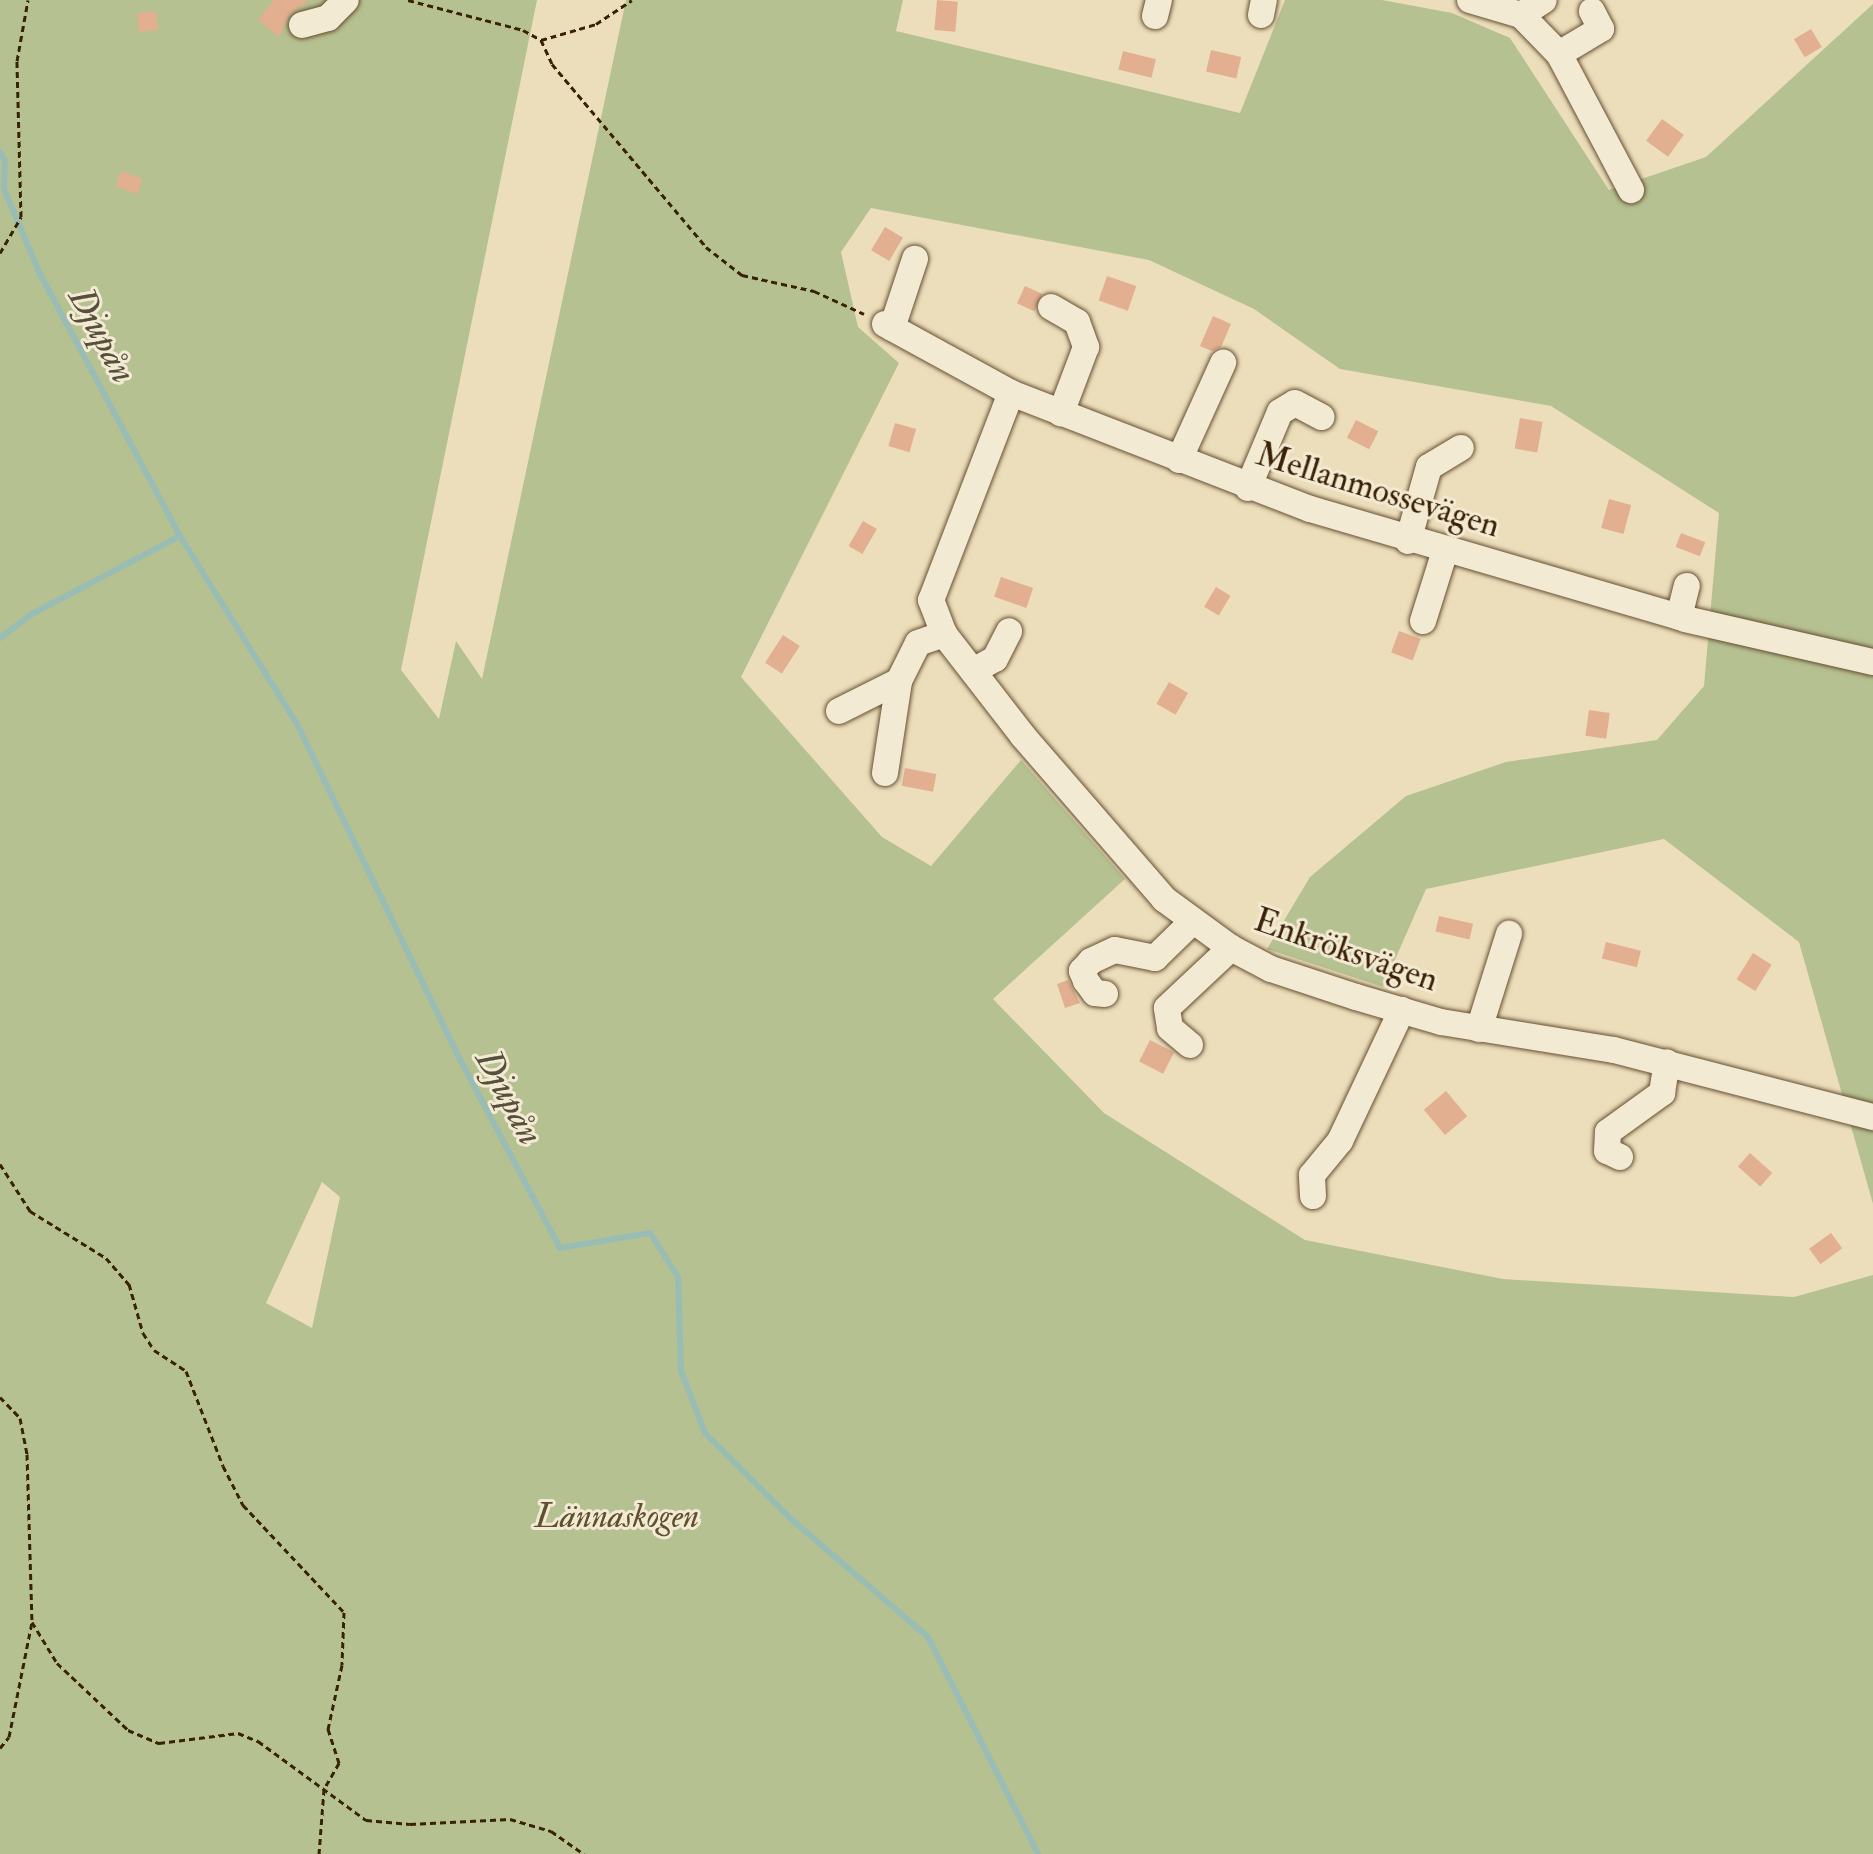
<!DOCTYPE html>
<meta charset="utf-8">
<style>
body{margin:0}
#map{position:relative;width:1873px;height:1854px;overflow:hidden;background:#ecdebb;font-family:"IM FELL Double Pica",serif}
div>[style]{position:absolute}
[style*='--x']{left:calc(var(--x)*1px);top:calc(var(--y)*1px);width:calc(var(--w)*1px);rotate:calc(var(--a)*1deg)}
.green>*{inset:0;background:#b6c191}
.stream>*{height:6px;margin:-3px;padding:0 3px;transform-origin:3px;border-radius:3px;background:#99bcb4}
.building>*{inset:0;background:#e2af90;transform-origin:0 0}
.path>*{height:3px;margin-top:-1.5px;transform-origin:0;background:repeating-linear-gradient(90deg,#3a2005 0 6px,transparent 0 10px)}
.roads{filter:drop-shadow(0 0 2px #665032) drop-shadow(0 0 2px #665032)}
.minor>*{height:26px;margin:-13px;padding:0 13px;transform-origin:13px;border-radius:13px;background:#f3ead3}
span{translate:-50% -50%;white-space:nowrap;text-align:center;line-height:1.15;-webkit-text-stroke:6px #f3ead3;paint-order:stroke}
.street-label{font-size:34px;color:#3a2005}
.park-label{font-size:34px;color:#5f502f;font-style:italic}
.water-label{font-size:36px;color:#564f3a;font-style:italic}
</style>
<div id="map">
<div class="green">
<i style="clip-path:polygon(evenodd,0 0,537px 0,401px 670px,439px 719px,456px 641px,482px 679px,626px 0,903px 0,896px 31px,1240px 113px,1285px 0,1382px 0,1452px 13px,1510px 38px,1609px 190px,1706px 157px,1873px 4px,1873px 1204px,1799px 942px,1664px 839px,1426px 889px,1383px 987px,1267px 949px,1310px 877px,1406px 796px,1506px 762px,1657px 740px,1704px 686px,1719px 513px,1551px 406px,1340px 369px,1254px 309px,1149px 260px,871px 208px,841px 252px,858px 327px,899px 363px,741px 677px,882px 837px,931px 866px,1021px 760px,1125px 879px,993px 999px,1104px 1113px,1305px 1240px,1503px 1279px,1794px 1297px,1873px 1275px,1873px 1854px,0 1854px,0 0,322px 1182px,340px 1197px,312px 1328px,266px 1303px,322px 1182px)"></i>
</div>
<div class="stream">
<i style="--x:0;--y:152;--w:10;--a:61"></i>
<i style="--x:5;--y:161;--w:28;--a:92"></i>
<i style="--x:4;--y:189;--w:90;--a:67.1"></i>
<i style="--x:39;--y:272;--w:299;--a:61.9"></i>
<i style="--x:180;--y:536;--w:221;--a:58.1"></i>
<i style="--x:297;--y:724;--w:362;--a:64.1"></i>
<i style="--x:455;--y:1050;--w:224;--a:62.1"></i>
<i style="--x:560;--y:1248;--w:91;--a:-9.5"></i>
<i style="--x:650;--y:1233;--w:52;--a:57.5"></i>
<i style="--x:678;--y:1277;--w:94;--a:88.2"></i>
<i style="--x:681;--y:1371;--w:66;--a:68.8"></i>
<i style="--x:705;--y:1433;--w:120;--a:45"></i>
<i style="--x:790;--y:1518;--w:182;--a:40.8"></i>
<i style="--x:928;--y:1637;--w:243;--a:63.1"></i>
<i style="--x:0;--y:638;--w:40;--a:-37"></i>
<i style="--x:32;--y:614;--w:167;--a:-27.8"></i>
</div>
<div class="building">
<i style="clip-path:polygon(274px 0,309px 0,290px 14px,279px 37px,258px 20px)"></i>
<i style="left:937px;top:0;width:21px;height:30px;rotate:5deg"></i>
<i style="left:156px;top:11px;width:19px;height:19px;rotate:84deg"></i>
<i style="left:1811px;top:29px;width:21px;height:20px;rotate:59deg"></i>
<i style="left:1211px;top:50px;width:31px;height:22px;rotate:13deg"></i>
<i style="left:1123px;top:51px;width:34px;height:19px;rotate:14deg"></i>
<i style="left:1662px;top:119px;width:27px;height:27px;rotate:36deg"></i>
<i style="left:121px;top:171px;width:23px;height:16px;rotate:20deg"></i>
<i style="left:885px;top:227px;width:21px;height:27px;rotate:31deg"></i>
<i style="left:1107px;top:276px;width:31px;height:26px;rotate:19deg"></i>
<i style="left:1025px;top:286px;width:19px;height:19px;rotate:25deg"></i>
<i style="clip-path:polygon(1213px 316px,1231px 324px,1221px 347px,1212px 351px,1200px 346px)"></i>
<i style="left:1520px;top:418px;width:23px;height:31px;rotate:10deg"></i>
<i style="left:1356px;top:420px;width:25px;height:20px;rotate:27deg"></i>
<i style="left:895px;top:423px;width:22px;height:24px;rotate:16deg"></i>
<i style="left:1609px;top:499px;width:23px;height:30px;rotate:15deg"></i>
<i style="left:863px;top:521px;width:16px;height:29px;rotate:30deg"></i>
<i style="left:1681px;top:533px;width:26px;height:15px;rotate:21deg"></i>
<i style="left:1001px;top:577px;width:34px;height:21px;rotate:19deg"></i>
<i style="left:1216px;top:587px;width:17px;height:23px;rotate:31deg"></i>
<i style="left:1399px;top:631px;width:23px;height:23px;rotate:20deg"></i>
<i style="left:783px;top:635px;width:20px;height:33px;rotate:33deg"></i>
<i style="left:1169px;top:682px;width:22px;height:25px;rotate:30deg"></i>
<i style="left:1589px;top:710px;width:21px;height:26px;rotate:8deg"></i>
<i style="left:905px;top:768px;width:32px;height:18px;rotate:11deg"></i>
<i style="left:1439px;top:916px;width:35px;height:16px;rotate:13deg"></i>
<i style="left:1606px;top:942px;width:36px;height:17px;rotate:14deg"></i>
<i style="left:1753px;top:953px;width:22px;height:31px;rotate:32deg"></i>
<i style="clip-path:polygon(1068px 980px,1080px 1003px,1065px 1008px,1057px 984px)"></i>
<i style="left:1150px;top:1040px;width:27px;height:24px;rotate:27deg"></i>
<i style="left:1446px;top:1091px;width:33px;height:29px;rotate:50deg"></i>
<i style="left:1750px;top:1153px;width:30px;height:18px;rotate:42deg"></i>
<i style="left:1831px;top:1233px;width:19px;height:27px;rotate:54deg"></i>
</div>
<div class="path">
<i style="--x:408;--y:0;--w:119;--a:14.6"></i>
<i style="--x:523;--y:30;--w:21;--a:29"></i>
<i style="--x:541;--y:40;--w:26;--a:65"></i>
<i style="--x:552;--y:64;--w:239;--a:49.9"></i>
<i style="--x:706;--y:247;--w:46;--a:37.9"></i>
<i style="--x:742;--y:275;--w:74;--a:12.5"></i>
<i style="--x:814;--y:291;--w:55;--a:24.7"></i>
<i style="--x:541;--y:40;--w:57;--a:-16.2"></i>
<i style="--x:596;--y:24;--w:43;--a:-33.7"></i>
<i style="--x:0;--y:253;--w:42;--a:-59.7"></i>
<i style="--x:21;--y:217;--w:156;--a:-91.5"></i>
<i style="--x:17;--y:61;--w:62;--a:-79.8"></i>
<i style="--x:0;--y:1164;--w:56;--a:57.4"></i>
<i style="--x:30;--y:1211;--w:89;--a:31.7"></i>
<i style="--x:106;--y:1258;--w:35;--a:49"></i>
<i style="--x:129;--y:1284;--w:51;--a:74.1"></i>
<i style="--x:143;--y:1333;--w:20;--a:57"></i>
<i style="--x:154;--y:1350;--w:38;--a:33"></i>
<i style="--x:186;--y:1371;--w:102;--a:68.7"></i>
<i style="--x:223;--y:1466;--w:44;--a:62.9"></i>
<i style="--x:243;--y:1505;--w:147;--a:46.7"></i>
<i style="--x:344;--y:1612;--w:53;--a:92.2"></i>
<i style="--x:342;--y:1665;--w:66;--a:102.3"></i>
<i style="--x:328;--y:1729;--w:36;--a:72"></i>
<i style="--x:339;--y:1763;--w:30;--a:120"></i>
<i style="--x:324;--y:1789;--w:65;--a:94.4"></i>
<i style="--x:0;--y:1397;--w:29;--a:46"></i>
<i style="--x:20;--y:1418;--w:37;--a:79"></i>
<i style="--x:27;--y:1454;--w:168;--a:88.3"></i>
<i style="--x:32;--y:1622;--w:48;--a:58.6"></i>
<i style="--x:57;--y:1663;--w:98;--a:43.3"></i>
<i style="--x:128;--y:1730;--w:34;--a:23"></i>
<i style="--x:159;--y:1743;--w:80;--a:-7.2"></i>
<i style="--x:238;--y:1733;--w:22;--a:22"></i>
<i style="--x:258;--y:1741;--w:134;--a:36.2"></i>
<i style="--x:366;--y:1820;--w:44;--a:5.2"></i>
<i style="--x:410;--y:1824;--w:100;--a:-2.9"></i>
<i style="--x:510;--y:1819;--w:43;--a:16.3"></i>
<i style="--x:551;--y:1831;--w:40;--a:34.9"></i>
<i style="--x:0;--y:1748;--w:14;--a:-51"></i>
<i style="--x:9;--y:1737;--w:117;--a:-78.7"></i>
</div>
<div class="roads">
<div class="minor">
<i style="--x:1470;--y:0;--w:53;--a:16.4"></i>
<i style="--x:1521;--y:15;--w:27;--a:-33"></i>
<i style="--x:1261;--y:15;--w:15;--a:-79"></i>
<i style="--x:1521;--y:15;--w:54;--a:45.7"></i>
<i style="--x:1559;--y:54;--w:154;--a:62.1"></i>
<i style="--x:1155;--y:16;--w:16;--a:-76"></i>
<i style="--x:302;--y:25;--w:27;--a:-15"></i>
<i style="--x:328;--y:18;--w:25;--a:-45"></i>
<i style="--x:1559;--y:54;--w:49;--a:-30.8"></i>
<i style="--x:1601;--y:29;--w:20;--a:-117"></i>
<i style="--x:1051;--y:307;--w:30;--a:30"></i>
<i style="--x:1077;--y:322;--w:27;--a:70"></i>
<i style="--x:1086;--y:347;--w:71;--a:110.7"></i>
<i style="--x:885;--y:324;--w:144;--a:28.7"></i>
<i style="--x:1011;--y:393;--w:321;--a:21.2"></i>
<i style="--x:1310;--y:509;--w:391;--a:16.3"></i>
<i style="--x:1685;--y:619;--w:193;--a:12.9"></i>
<i style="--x:892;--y:328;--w:73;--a:-71.6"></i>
<i style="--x:1011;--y:393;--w:222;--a:111.1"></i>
<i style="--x:931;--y:600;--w:36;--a:69"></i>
<i style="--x:944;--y:634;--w:129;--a:52.2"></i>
<i style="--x:1023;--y:736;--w:216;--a:49.1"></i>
<i style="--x:1164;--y:899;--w:83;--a:36.2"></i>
<i style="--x:1231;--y:948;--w:45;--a:27.7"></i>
<i style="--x:1271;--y:969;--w:89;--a:18.2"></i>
<i style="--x:1356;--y:997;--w:89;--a:16.4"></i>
<i style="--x:1441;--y:1022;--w:175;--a:9.2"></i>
<i style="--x:1614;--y:1050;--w:268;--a:14.5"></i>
<i style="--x:1179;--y:460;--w:107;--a:-65.6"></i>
<i style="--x:1248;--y:488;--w:82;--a:-67.2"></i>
<i style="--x:1280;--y:412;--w:17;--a:-31"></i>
<i style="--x:1295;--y:403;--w:30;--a:28"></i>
<i style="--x:1408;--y:541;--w:77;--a:-74.2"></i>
<i style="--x:1429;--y:467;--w:37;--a:-31"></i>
<i style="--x:1679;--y:617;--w:32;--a:-76"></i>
<i style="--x:1423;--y:621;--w:73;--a:-72.6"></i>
<i style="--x:973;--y:671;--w:25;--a:-29"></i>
<i style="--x:995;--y:659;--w:31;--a:-63"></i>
<i style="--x:839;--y:711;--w:67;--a:-26.6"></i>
<i style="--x:885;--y:773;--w:93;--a:-81.3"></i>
<i style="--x:899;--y:681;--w:42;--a:-63.4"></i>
<i style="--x:918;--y:643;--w:28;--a:-19"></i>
<i style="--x:1105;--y:994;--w:10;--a:-174"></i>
<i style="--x:1095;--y:993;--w:15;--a:-127"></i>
<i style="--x:1086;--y:981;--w:11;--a:-112"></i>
<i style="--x:1082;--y:971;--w:13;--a:-48"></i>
<i style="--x:1091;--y:961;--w:26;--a:-25"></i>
<i style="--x:1115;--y:950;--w:41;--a:11.3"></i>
<i style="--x:1155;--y:958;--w:52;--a:-44.2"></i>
<i style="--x:1479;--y:1029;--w:100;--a:-72.5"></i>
<i style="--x:1190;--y:1045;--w:26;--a:-140"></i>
<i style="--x:1170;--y:1028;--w:20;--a:-99"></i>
<i style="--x:1167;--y:1008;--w:88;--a:-43.2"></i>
<i style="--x:1620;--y:1157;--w:14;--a:-155"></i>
<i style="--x:1607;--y:1151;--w:19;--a:-87"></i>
<i style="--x:1608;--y:1132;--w:67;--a:-35.8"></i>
<i style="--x:1662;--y:1093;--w:31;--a:-81"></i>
<i style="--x:1313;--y:1196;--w:21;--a:-93"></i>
<i style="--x:1312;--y:1175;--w:44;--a:-50.5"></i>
<i style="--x:1340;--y:1141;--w:145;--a:-64.7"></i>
</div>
</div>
<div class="street-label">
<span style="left:1378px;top:490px;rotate:17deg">Mellanmossevägen</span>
<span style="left:1346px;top:950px;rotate:19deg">Enkröksvägen</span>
</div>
<div class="park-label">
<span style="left:617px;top:1517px">Lännaskogen</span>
</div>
<div class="water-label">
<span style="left:102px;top:335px;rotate:62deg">Djupån</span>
<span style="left:509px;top:1097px;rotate:62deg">Djupån</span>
</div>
</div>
